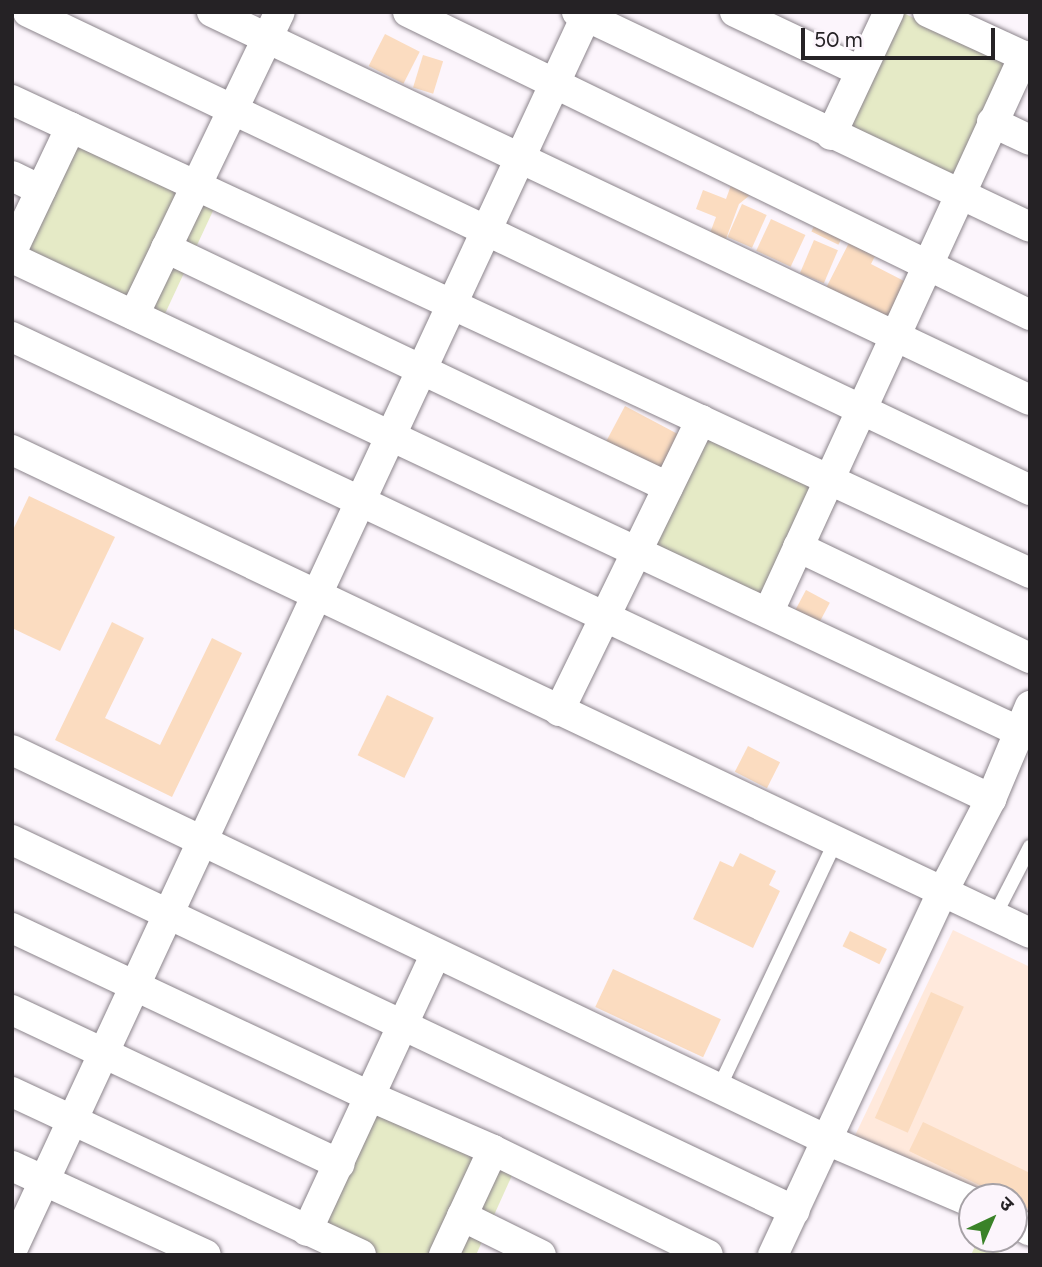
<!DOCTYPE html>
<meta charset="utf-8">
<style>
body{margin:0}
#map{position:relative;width:1042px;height:1267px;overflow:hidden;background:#fcf5fc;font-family:Figtree,"Noto Sans Devanagari",sans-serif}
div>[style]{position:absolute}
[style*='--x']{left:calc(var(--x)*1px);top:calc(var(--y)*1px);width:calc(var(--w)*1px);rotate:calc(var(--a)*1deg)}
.education>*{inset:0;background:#ffe9dc}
.green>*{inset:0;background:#e5eac6;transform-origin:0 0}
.building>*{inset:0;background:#fbdcc0;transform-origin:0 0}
.roads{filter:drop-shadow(0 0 2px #8c858c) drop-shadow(0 0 2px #8c858c)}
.lane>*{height:14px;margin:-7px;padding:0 7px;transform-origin:7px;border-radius:7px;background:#fff}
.street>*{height:30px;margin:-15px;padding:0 15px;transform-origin:15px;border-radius:15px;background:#fff}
span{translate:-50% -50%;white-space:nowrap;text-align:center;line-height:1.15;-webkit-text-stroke:5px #fcf5fc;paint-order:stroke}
.frame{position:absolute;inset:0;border:14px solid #252225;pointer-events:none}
.north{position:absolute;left:958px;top:1183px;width:70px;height:70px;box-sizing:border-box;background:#fcf5fc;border:2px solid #a6a1a6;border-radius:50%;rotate:44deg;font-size:19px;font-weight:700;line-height:28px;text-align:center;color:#252225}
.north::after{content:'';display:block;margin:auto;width:24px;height:32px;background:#3a8228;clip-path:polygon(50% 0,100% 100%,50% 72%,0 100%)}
.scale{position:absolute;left:801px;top:28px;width:194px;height:32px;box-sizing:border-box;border:4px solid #252225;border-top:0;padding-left:9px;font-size:21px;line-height:24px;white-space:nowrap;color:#252225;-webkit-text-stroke:5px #fcf5fc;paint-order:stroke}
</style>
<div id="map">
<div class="education">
<i style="clip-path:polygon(953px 930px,1030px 967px,1030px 1233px,1014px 1225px,1014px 1197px,972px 1197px,850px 1146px)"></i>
</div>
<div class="green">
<i style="left:901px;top:12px;width:143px;height:136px;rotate:25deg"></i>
<i style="left:80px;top:134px;width:153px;height:135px;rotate:25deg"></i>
<i style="left:703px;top:425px;width:153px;height:134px;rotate:25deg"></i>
<i style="clip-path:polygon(377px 1106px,514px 1171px,476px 1255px,376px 1255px,318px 1227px)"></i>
<i style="clip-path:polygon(977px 1242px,1004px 1255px,971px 1255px)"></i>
</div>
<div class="building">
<i style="left:385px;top:34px;width:39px;height:36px;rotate:27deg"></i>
<i style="left:423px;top:55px;width:21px;height:34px;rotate:17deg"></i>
<i style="clip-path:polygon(734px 177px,760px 187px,739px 204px,726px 239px,710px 233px,716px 217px,696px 209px,703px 190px,726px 199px)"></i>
<i style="left:742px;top:204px;width:27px;height:36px;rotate:24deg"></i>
<i style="left:818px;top:218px;width:30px;height:15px;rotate:26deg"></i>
<i style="left:771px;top:219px;width:38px;height:35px;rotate:25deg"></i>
<i style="clip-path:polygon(853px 235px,879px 248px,871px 264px,906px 282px,887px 319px,826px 288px)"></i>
<i style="left:814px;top:240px;width:26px;height:36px;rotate:23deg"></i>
<i style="left:625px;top:406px;width:64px;height:47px;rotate:28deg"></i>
<i style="clip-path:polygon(29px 496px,115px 537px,60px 651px,12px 628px,12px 532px)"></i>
<i style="left:806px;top:590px;width:27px;height:28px;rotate:28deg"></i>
<i style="clip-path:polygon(112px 622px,144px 638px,105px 718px,160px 745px,212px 638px,242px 653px,172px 797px,55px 740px)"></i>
<i style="left:387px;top:695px;width:52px;height:67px;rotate:26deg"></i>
<i style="left:748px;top:746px;width:36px;height:29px;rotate:27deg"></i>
<i style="clip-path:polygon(740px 853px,776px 871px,769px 885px,780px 891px,753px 948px,693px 919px,720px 861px,733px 867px)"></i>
<i style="left:850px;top:931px;width:41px;height:17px;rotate:26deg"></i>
<i style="left:613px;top:969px;width:119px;height:42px;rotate:25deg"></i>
<i style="left:931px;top:992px;width:36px;height:138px;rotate:24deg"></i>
<i style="clip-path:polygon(923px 1122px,1030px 1173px,1030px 1209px,1014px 1202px,1014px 1197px,1004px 1197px,909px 1151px)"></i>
</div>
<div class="roads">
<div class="lane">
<i style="--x:994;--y:917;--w:79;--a:-62.8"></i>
<i style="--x:719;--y:1088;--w:271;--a:-64.7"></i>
</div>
<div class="street">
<i style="--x:28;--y:12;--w:1110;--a:25.5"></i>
<i style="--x:212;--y:12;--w:905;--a:25.38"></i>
<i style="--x:408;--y:12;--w:692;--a:25.97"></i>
<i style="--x:577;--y:12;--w:501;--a:25.39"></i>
<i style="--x:735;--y:12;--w:138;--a:25.3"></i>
<i style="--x:928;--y:12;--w:112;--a:24.7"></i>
<i style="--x:12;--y:100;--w:1123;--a:24.92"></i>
<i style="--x:992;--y:122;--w:42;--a:25.3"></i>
<i style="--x:831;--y:135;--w:136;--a:-64.8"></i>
<i style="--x:12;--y:176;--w:32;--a:26"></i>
<i style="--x:166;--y:248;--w:556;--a:25.46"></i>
<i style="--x:12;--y:251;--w:137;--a:-64.6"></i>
<i style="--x:12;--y:258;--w:1112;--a:25.18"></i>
<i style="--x:134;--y:315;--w:336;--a:-64.3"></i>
<i style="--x:12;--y:337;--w:1083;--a:25.26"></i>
<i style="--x:12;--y:450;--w:1127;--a:25.38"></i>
<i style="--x:798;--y:547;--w:257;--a:25.6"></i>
<i style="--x:769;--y:611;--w:611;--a:-65.32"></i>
<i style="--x:559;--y:711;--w:324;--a:-64"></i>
<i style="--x:12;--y:750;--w:904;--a:25.57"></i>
<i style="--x:827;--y:1140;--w:158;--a:23.2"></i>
<i style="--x:12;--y:840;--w:866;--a:25.35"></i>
<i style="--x:12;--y:928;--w:395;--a:25.2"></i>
<i style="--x:369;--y:1096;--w:135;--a:23.5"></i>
<i style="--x:493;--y:1150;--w:239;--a:26"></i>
<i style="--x:12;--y:1010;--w:362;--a:25.2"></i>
<i style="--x:12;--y:1092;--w:385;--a:25"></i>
<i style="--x:12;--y:1166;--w:213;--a:24.6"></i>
<i style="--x:462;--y:1216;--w:88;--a:26.3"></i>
<i style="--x:1014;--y:1222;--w:18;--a:29"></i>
<i style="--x:307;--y:1231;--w:306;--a:-65.1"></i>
<i style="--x:12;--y:1250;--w:1365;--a:-65.05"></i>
<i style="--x:444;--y:1255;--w:116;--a:-65"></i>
<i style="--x:773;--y:1255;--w:400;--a:-65"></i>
<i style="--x:942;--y:893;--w:106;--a:-62.5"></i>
<i style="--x:991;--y:799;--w:101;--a:-67.2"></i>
</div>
</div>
<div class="frame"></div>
<div class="north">उ</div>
<div class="scale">50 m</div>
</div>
